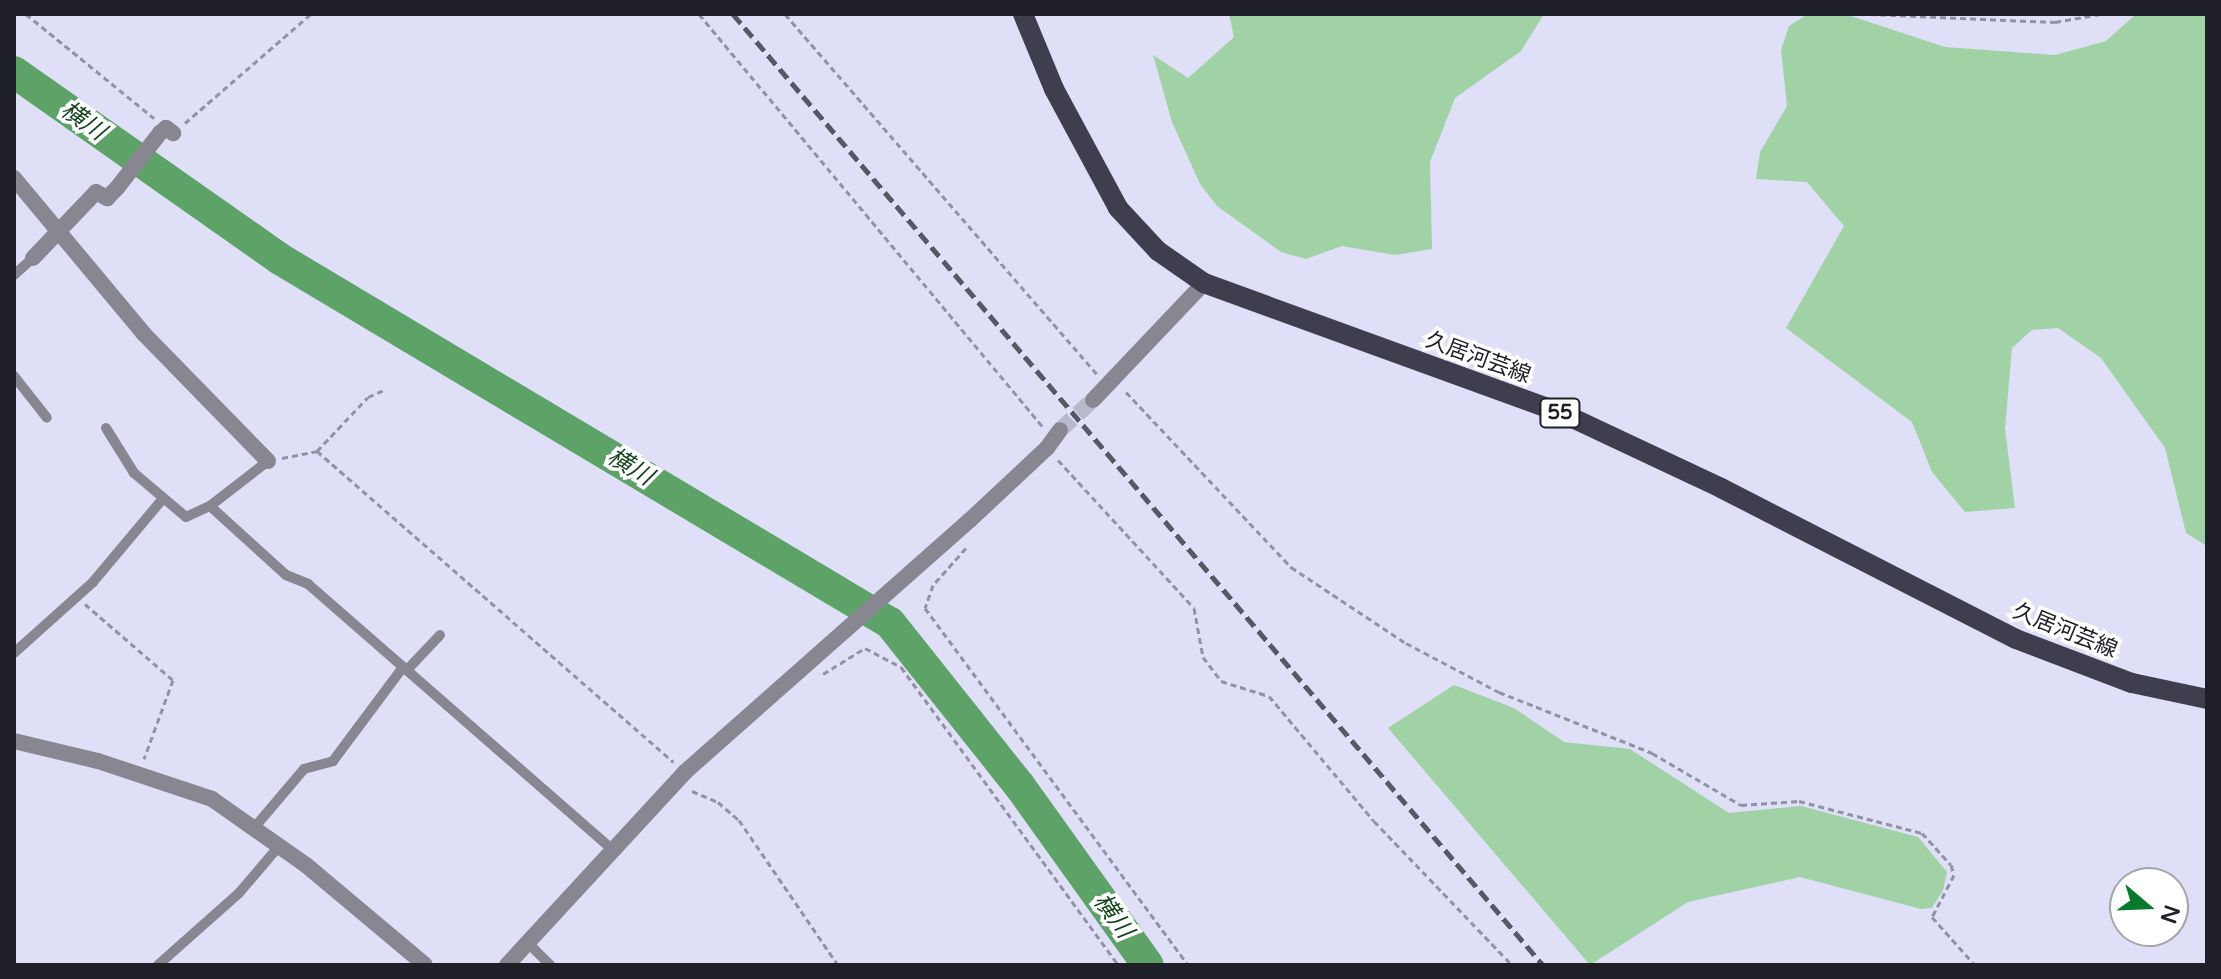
<!DOCTYPE html>
<meta charset="utf-8">
<style>
body{margin:0}
#map{position:relative;width:2221px;height:979px;overflow:hidden;background:#dfdff8;font-family:"Varela Round","Noto Sans JP",sans-serif}
div>[style]{position:absolute}
[style*='--x']{left:calc(var(--x)*1px);top:calc(var(--y)*1px);width:calc(var(--w)*1px);rotate:calc(var(--a)*1deg)}
.green>*{inset:0;background:#a0d2a5}
.river>*{height:32px;margin:-16px;padding:0 16px;transform-origin:16px;border-radius:16px;background:#5da267}
.street-tunnel>*{height:16px;margin-top:-8px;transform-origin:0;background:repeating-linear-gradient(90deg,#b9b9ce 0 16px,transparent 0 24px)}
.path>*{height:3px;margin-top:-1.5px;transform-origin:0;background:repeating-linear-gradient(90deg,#9292a5 0 6px,transparent 0 10px)}
.lane>*{height:10px;margin:-5px;padding:0 5px;transform-origin:5px;border-radius:5px;background:#878691}
.street>*{height:16px;margin:-8px;padding:0 8px;transform-origin:8px;border-radius:8px;background:#878691}
.primary>*{height:20px;margin:-10px;padding:0 10px;transform-origin:10px;border-radius:10px;background:#3f3e4f}
.rail>*{height:5px;margin-top:-2.5px;transform-origin:0;background:repeating-linear-gradient(90deg,#575765 0 12px,transparent 0 18px)}
span{translate:-50% -50%;white-space:nowrap;text-align:center;line-height:1.15;-webkit-text-stroke:7px #fff;paint-order:stroke}
.shield-label span{padding:2px 6px;background:#fff;border:2px solid;border-radius:6px;-webkit-text-stroke-width:0}
.shield-label{font-size:20px;color:#1f1f28;font-weight:700}
.street-label{font-size:22px;color:#1f1f28}
.water-label{font-size:24px;color:#14451e;font-style:italic}
.frame{position:absolute;inset:0;border:16px solid #1f1f28;pointer-events:none}
.north{position:absolute;left:2109px;top:867px;width:80px;height:80px;box-sizing:border-box;background:#fff;border:2px solid #a5a5a9;border-radius:50%;rotate:109deg;font-size:22px;font-weight:700;line-height:32px;text-align:center;color:#1f1f28}
.north::after{content:'';display:block;margin:auto;width:28px;height:36px;background:#09792e;clip-path:polygon(50% 0,100% 100%,50% 72%,0 100%)}
</style>
<div id="map">
<div class="green">
<div style="clip-path:polygon(1229px 14px,1544px 14px,1521px 51px,1455px 98px,1430px 162px,1432px 249px,1395px 255px,1342px 246px,1306px 259px,1281px 252px,1217px 206px,1200px 184px,1172px 122px,1153px 55px,1188px 78px,1234px 37px)"></div>
<div style="clip-path:polygon(1808px 14px,1845px 14px,1945px 47px,2055px 55px,2106px 41px,2136px 14px,2207px 14px,2207px 546px,2186px 533px,2165px 448px,2101px 358px,2058px 328px,2032px 330px,2012px 348px,2005px 429px,2015px 508px,1965px 512px,1932px 472px,1912px 422px,1786px 328px,1844px 226px,1807px 182px,1756px 179px,1760px 152px,1787px 106px,1781px 50px,1789px 26px)"></div>
<div style="clip-path:polygon(1454px 685px,1514px 708px,1564px 742px,1630px 749px,1729px 813px,1801px 806px,1918px 837px,1947px 872px,1943px 890px,1932px 908px,1921px 909px,1800px 877px,1688px 902px,1590px 965px,1388px 728px)"></div>
</div>
<div class="river">
<div style="--x:14;--y:72;--w:325;--a:35.1"></div>
<div style="--x:280;--y:259;--w:710;--a:30.83"></div>
<div style="--x:890;--y:623;--w:207;--a:51.5"></div>
<div style="--x:1019;--y:785;--w:221;--a:54.4"></div>
</div>
<div class="street-tunnel">
<div style="--x:1060;--y:430;--w:45;--a:-42.3"></div>
</div>
<div class="path">
<div style="--x:26;--y:14;--w:165;--a:39.1"></div>
<div style="--x:699;--y:14;--w:537;--a:50.21"></div>
<div style="--x:785;--y:14;--w:476;--a:49.1"></div>
<div style="--x:1870;--y:14;--w:185;--a:2.5"></div>
<div style="--x:2055;--y:22;--w:46;--a:-10.1"></div>
<div style="--x:185;--y:123;--w:167;--a:-40.9"></div>
<div style="--x:1126;--y:392;--w:241;--a:46.7"></div>
<div style="--x:1291;--y:567;--w:138;--a:33.5"></div>
<div style="--x:1406;--y:643;--w:105;--a:27.8"></div>
<div style="--x:1499;--y:692;--w:165;--a:21.7"></div>
<div style="--x:1652;--y:753;--w:103;--a:30.3"></div>
<div style="--x:1741;--y:805;--w:58;--a:-3.9"></div>
<div style="--x:1799;--y:801;--w:127;--a:14.6"></div>
<div style="--x:1922;--y:833;--w:43;--a:47.8"></div>
<div style="--x:1951;--y:865;--w:10;--a:73"></div>
<div style="--x:1954;--y:875;--w:47;--a:117.6"></div>
<div style="--x:1932;--y:917;--w:64;--a:48.1"></div>
<div style="--x:317;--y:451;--w:74;--a:-46.6"></div>
<div style="--x:368;--y:397;--w:17;--a:-24"></div>
<div style="--x:282;--y:458;--w:36;--a:-11"></div>
<div style="--x:317;--y:451;--w:473;--a:41.1"></div>
<div style="--x:1058;--y:460;--w:201;--a:47.4"></div>
<div style="--x:1194;--y:608;--w:50;--a:79.6"></div>
<div style="--x:1203;--y:657;--w:30;--a:53"></div>
<div style="--x:1221;--y:681;--w:50;--a:17.4"></div>
<div style="--x:1269;--y:696;--w:163;--a:50"></div>
<div style="--x:1374;--y:821;--w:199;--a:46.2"></div>
<div style="--x:966;--y:548;--w:50;--a:131.7"></div>
<div style="--x:933;--y:585;--w:24;--a:109"></div>
<div style="--x:925;--y:608;--w:443;--a:53.6"></div>
<div style="--x:85;--y:604;--w:116;--a:40.8"></div>
<div style="--x:173;--y:680;--w:84;--a:110.2"></div>
<div style="--x:823;--y:674;--w:49;--a:-31.8"></div>
<div style="--x:865;--y:648;--w:41;--a:27.8"></div>
<div style="--x:901;--y:667;--w:369;--a:53.9"></div>
<div style="--x:692;--y:791;--w:28;--a:23"></div>
<div style="--x:718;--y:802;--w:28;--a:41"></div>
<div style="--x:739;--y:820;--w:176;--a:55.7"></div>
</div>
<div class="lane">
<div style="--x:14;--y:275;--w:25;--a:-42"></div>
<div style="--x:14;--y:376;--w:53;--a:51.8"></div>
<div style="--x:106;--y:428;--w:53;--a:58.1"></div>
<div style="--x:134;--y:473;--w:68;--a:40.2"></div>
<div style="--x:186;--y:517;--w:26;--a:-25"></div>
<div style="--x:210;--y:506;--w:73;--a:-37.8"></div>
<div style="--x:210;--y:506;--w:103;--a:42.2"></div>
<div style="--x:286;--y:575;--w:24;--a:22"></div>
<div style="--x:308;--y:584;--w:405;--a:41.1"></div>
<div style="--x:14;--y:653;--w:106;--a:-41.9"></div>
<div style="--x:93;--y:582;--w:106;--a:-50"></div>
<div style="--x:407;--y:670;--w:48;--a:-46.7"></div>
<div style="--x:254;--y:828;--w:77;--a:-49.7"></div>
<div style="--x:304;--y:769;--w:30;--a:-15"></div>
<div style="--x:333;--y:761;--w:117;--a:-53.3"></div>
<div style="--x:527;--y:942;--w:33;--a:45"></div>
<div style="--x:158;--y:965;--w:108;--a:-41.6"></div>
<div style="--x:239;--y:893;--w:63;--a:-49.5"></div>
</div>
<div class="street">
<div style="--x:14;--y:178;--w:202;--a:50.2"></div>
<div style="--x:143;--y:333;--w:179;--a:45.7"></div>
<div style="--x:33;--y:258;--w:91;--a:-46.3"></div>
<div style="--x:96;--y:192;--w:13;--a:29"></div>
<div style="--x:107;--y:198;--w:14;--a:-45"></div>
<div style="--x:117;--y:188;--w:70;--a:-52"></div>
<div style="--x:160;--y:133;--w:8;--a:-40"></div>
<div style="--x:166;--y:128;--w:9;--a:36"></div>
<div style="--x:1093;--y:400;--w:161;--a:-46.5"></div>
<div style="--x:14;--y:741;--w:86;--a:13.4"></div>
<div style="--x:98;--y:761;--w:120;--a:18.4"></div>
<div style="--x:212;--y:799;--w:115;--a:35.1"></div>
<div style="--x:306;--y:865;--w:155;--a:40"></div>
<div style="--x:507;--y:965;--w:263;--a:-47.3"></div>
<div style="--x:685;--y:772;--w:380;--a:-41.5"></div>
<div style="--x:970;--y:520;--w:105;--a:-43.1"></div>
<div style="--x:1047;--y:448;--w:22;--a:-54"></div>
</div>
<div class="primary">
<div style="--x:1023;--y:14;--w:81;--a:67.5"></div>
<div style="--x:1054;--y:89;--w:135;--a:61.7"></div>
<div style="--x:1118;--y:208;--w:59;--a:47.1"></div>
<div style="--x:1158;--y:251;--w:56;--a:34.8"></div>
<div style="--x:1204;--y:283;--w:385;--a:20"></div>
<div style="--x:1566;--y:415;--w:171;--a:25.2"></div>
<div style="--x:1721;--y:488;--w:331;--a:27.1"></div>
<div style="--x:2016;--y:639;--w:124;--a:20.8"></div>
<div style="--x:2132;--y:683;--w:77;--a:12"></div>
</div>
<div class="rail">
<div style="--x:733;--y:14;--w:1249;--a:49.58"></div>
</div>
<div class="shield-label">
<span style="left:1560px;top:413px">55</span>
</div>
<div class="street-label">
<span style="left:1478px;top:358px;rotate:20deg">久居河芸線</span>
<span style="left:2065px;top:631px;rotate:22deg">久居河芸線</span>
</div>
<div class="water-label">
<span style="left:83px;top:121px;rotate:35deg">横川</span>
<span style="left:630px;top:467px;rotate:31deg">横川</span>
<span style="left:1113px;top:916px;rotate:54deg">横川</span>
</div>
<div class="frame"></div>
<div class="north">N</div>
</div>
